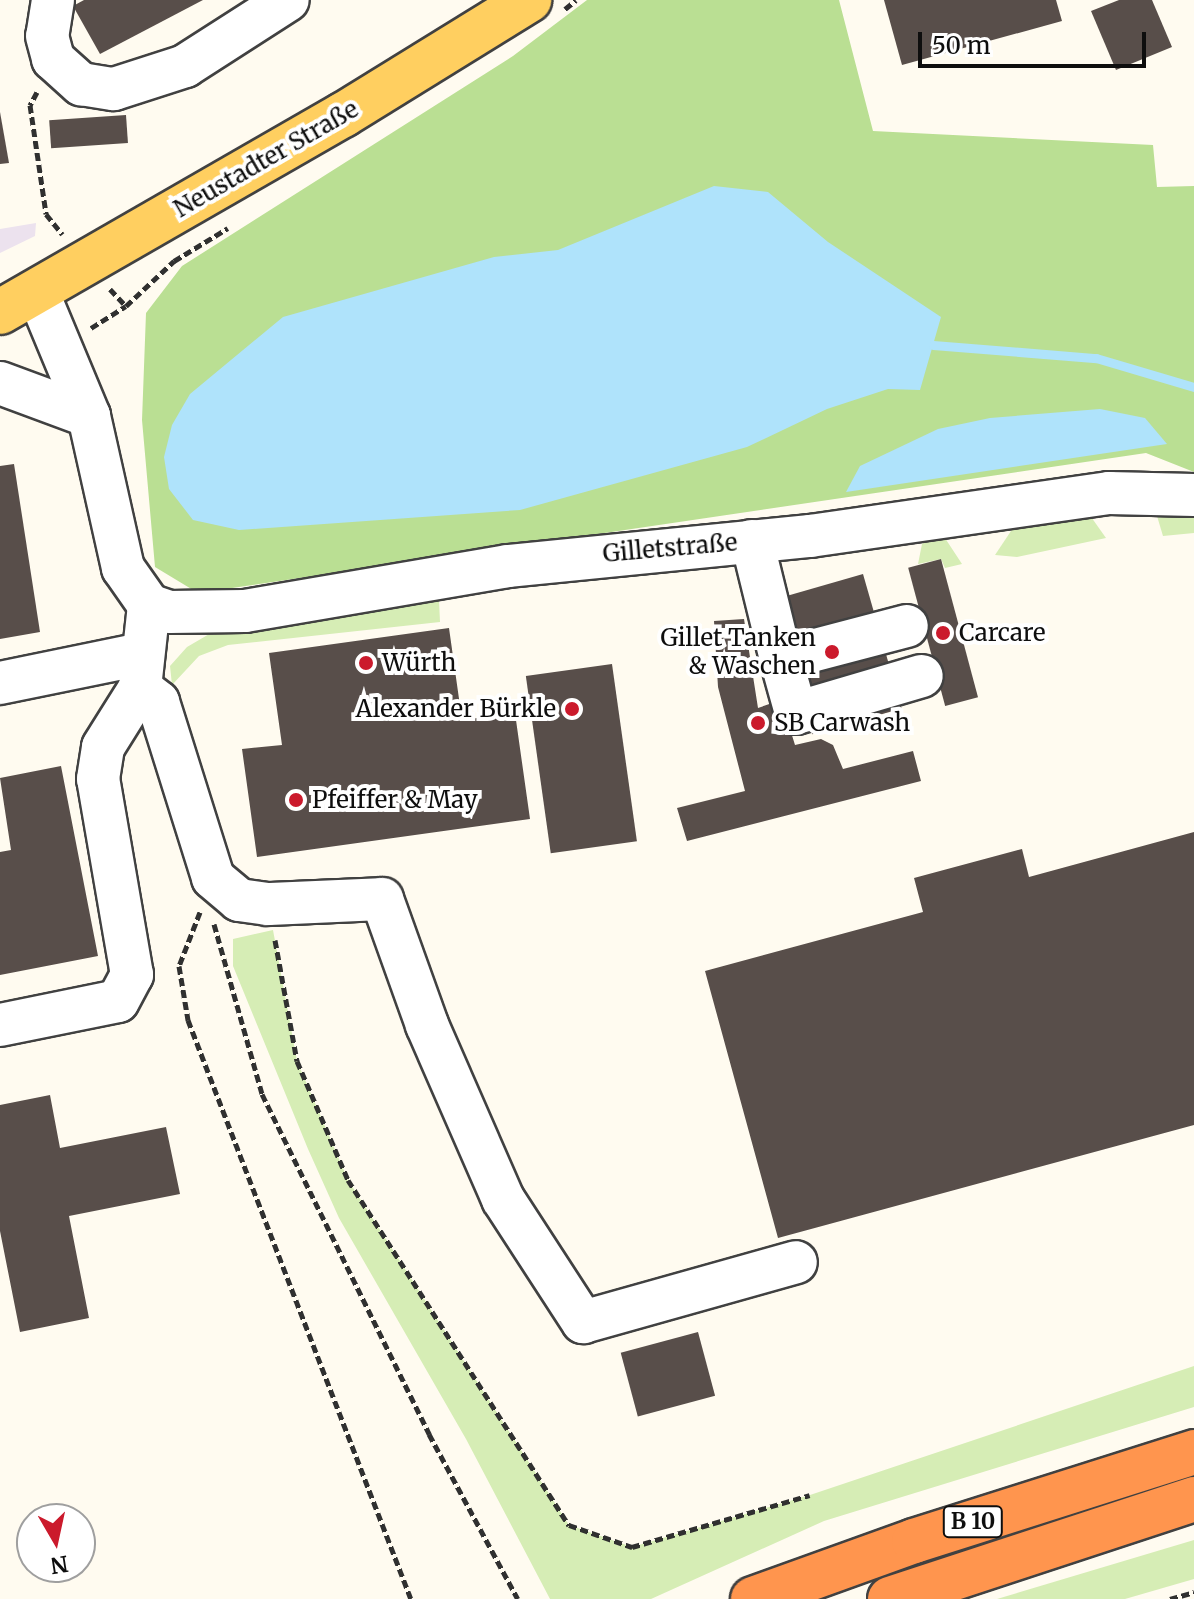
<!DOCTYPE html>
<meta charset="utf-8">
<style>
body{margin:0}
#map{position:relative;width:1194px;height:1599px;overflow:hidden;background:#fffbf0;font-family:Merriweather,serif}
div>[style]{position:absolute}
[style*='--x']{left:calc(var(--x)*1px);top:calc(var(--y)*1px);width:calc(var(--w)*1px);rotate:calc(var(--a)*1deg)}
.industrial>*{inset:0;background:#ece2ee}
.green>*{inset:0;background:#d6edb5}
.forest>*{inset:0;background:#badf93}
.water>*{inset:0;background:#afe3fb}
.stream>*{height:9px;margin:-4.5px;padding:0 4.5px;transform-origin:4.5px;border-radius:4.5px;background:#afe3fb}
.building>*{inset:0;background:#584e4a;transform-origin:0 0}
.path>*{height:5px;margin-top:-2.5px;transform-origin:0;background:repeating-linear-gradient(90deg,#303030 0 8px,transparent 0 12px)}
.roads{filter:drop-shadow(2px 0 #414141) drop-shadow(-2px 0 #414141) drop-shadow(0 2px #414141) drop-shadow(0 -2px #414141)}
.minor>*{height:42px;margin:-21px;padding:0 21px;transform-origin:21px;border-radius:21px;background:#fff}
.major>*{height:44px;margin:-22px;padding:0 22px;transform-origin:22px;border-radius:22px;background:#ffcf60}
.highway>*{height:44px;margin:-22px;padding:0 22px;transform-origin:22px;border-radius:22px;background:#ff954e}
.dots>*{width:22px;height:22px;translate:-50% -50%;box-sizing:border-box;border:4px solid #fff;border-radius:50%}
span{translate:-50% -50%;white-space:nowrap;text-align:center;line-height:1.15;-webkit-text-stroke:8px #fff;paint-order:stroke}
.shield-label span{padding:2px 6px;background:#fff;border:2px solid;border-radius:6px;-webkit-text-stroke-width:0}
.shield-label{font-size:22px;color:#0e0e0e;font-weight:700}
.street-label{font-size:24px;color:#0e0e0e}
.poi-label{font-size:24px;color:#0e0e0e}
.left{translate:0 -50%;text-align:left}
.right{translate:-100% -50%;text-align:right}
.north{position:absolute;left:16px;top:1503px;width:80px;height:80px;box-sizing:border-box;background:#fff;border:2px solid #9f9f9f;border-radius:50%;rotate:171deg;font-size:22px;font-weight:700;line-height:32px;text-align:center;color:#0e0e0e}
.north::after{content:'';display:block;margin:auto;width:28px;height:36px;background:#cb1a2c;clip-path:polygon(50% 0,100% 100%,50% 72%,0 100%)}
.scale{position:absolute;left:918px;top:32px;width:228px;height:36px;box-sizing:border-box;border:4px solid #0e0e0e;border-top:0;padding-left:10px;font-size:24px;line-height:28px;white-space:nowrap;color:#0e0e0e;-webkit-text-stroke:6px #fff;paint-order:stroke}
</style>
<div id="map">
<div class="industrial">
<div style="clip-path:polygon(36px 223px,35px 236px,0 253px,0 229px)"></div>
</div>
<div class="green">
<div style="clip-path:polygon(1154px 506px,1194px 509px,1194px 533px,1163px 536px)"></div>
<div style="clip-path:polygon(1089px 514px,1106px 538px,1017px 557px,995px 555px,1015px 525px)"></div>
<div style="clip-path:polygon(936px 535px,943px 535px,962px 564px,945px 568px,941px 559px,918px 564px,922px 544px)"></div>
<div style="clip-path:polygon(439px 600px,440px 622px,228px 645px,199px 656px,172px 685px,170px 666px,187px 647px,211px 633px)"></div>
<div style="clip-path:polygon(273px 930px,297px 1061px,348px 1180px,569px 1525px,632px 1547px,810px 1495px,1194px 1366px,1194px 1407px,824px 1521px,651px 1599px,550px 1599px,466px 1439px,339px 1218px,308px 1149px,233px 966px,233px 939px)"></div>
<div style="clip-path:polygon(1194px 1540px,1194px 1579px,1125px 1599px,997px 1599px)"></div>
</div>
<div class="forest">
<div style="clip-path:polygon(587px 0,839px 0,873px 131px,1153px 145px,1157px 187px,1194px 186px,1194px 472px,1146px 453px,198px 593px,155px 567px,142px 420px,146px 313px,182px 266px,513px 56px)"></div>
</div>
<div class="water">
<div style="clip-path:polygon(714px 186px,768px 192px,828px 242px,941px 317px,920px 390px,888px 389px,827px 409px,747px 447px,520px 510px,239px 530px,193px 520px,169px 489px,164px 457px,172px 425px,190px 394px,283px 317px,494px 257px,558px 250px)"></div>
<div style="clip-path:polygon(1100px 409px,1145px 418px,1167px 444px,846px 492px,860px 466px,938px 429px,990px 418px)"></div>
</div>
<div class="stream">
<div style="--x:933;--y:345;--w:164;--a:4.6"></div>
<div style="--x:1096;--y:358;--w:102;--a:16.5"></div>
</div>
<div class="building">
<div style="clip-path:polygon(84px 0,203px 0,100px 54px,73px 6px)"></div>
<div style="clip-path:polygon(884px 0,1056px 0,1062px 21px,902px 65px)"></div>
<div style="clip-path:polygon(1119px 0,1152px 0,1172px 47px,1116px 70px,1091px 11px)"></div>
<div style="clip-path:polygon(0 112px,9px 163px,0 164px)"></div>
<div style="left:126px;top:115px;width:28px;height:77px;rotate:86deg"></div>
<div style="clip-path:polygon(14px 464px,40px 632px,0 639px,0 466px)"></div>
<div style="left:941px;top:559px;width:143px;height:34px;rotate:75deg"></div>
<div style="left:863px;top:574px;width:140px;height:93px;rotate:74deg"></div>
<div style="clip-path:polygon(744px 619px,758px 708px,781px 700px,795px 745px,821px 739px,833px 745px,843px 769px,913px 751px,921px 781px,687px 841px,677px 808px,745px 791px,718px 687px,714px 621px)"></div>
<div style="clip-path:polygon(449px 628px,462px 720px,515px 713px,530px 819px,257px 857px,242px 749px,282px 745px,269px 653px)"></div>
<div style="left:612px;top:664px;width:179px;height:87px;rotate:82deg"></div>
<div style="clip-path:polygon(61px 766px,98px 956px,0 975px,0 852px,11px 850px,0 778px)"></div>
<div style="clip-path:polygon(1194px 832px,1194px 1125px,778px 1238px,705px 971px,923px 912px,914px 878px,1022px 849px,1029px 877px)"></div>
<div style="clip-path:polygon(50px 1095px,60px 1148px,166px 1127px,180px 1194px,69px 1216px,89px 1318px,20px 1332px,0 1231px,0 1105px)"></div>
<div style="left:698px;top:1332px;width:66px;height:80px;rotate:75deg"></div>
</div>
<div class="path">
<div style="--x:565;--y:9;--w:14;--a:-39"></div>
<div style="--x:37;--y:92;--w:15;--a:118"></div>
<div style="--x:30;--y:105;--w:110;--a:81.6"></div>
<div style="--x:46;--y:214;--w:26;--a:51"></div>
<div style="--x:110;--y:289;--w:23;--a:47"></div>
<div style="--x:91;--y:328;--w:41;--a:-32.2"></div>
<div style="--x:126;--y:306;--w:66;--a:-43.2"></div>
<div style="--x:174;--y:261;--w:63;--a:-31.4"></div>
<div style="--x:200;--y:912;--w:58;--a:111.3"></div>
<div style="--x:179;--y:966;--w:55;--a:80.5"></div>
<div style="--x:188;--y:1020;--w:620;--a:68.94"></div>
<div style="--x:214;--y:924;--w:177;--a:74.2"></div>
<div style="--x:262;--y:1094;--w:379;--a:63.8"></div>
<div style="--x:429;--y:1434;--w:187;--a:61.7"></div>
<div style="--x:275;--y:940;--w:123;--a:79.7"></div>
<div style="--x:297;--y:1061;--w:129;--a:66.8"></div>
<div style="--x:348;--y:1180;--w:410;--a:57.4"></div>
<div style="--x:569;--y:1525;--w:67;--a:19.2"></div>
<div style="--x:632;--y:1547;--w:185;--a:-16.3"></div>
<div style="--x:1170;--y:1599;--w:25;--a:-16"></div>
</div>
<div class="roads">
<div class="minor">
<div style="--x:53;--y:0;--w:36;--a:99"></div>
<div style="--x:47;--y:36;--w:24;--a:75"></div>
<div style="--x:53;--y:59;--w:38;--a:42"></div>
<div style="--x:81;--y:84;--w:33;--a:9"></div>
<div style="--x:114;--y:89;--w:75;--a:-17.9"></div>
<div style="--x:185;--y:66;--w:122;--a:-32.7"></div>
<div style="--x:37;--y:291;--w:135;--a:67.4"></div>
<div style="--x:89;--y:416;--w:156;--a:77.4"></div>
<div style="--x:123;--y:568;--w:45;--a:54.9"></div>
<div style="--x:149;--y:605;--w:21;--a:19"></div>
<div style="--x:169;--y:612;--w:76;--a:-0.8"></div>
<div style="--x:245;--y:611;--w:267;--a:-9.7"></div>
<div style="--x:508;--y:566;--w:303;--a:-5.7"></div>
<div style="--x:810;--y:536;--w:302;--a:-8.2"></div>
<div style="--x:1109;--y:493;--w:85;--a:1.3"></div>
<div style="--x:0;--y:383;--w:95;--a:20.3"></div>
<div style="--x:752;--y:541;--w:122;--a:76.2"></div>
<div style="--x:781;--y:659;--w:130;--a:-14.7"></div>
<div style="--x:149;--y:605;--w:83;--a:96.2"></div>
<div style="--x:140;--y:688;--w:23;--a:38"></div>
<div style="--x:158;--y:702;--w:184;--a:72.6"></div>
<div style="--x:213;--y:878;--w:34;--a:40"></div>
<div style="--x:239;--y:900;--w:29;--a:8"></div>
<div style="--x:268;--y:904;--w:114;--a:-2.5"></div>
<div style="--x:382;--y:899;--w:134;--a:70.3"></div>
<div style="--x:427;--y:1025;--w:190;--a:66.4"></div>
<div style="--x:503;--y:1199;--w:147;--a:57"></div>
<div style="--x:583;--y:1322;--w:221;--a:-15.7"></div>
<div style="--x:781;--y:659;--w:56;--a:74.5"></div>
<div style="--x:796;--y:713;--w:131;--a:-16.4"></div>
<div style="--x:0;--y:683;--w:144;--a:-11.6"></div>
<div style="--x:0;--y:1025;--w:120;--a:-11.5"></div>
<div style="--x:118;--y:1001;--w:30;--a:-62"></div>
<div style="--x:132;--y:975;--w:199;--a:-99.8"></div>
<div style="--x:98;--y:779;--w:32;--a:-81"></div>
<div style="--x:103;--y:747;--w:70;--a:-57.9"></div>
</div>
<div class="major">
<div style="--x:0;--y:312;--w:396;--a:-29.9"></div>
<div style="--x:343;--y:115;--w:219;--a:-31.7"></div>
</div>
<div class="highway">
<div style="--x:753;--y:1599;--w:171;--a:-19.8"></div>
<div style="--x:914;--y:1541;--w:294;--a:-17.6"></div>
<div style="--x:890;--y:1599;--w:320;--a:-18.2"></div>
</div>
</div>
<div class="dots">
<div style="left:943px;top:633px;background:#cb1a2c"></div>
<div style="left:832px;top:652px;background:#cb1a2c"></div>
<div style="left:366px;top:663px;background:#cb1a2c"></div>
<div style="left:572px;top:709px;background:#cb1a2c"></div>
<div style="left:758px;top:723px;background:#cb1a2c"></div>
<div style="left:296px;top:800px;background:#cb1a2c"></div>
</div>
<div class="shield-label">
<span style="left:973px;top:1522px">B 10</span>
</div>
<div class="street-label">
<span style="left:266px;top:159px;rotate:-30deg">Neustadter Straße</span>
<span style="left:670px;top:548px;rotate:-5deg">Gilletstraße</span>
</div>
<div class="poi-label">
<span class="left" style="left:959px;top:633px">Carcare</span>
<span class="right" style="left:816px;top:652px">Gillet Tanken<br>&amp; Waschen</span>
<span class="left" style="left:382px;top:663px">Würth</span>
<span class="right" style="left:556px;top:709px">Alexander Bürkle</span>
<span class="left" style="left:774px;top:723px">SB Carwash</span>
<span class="left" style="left:312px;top:800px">Pfeiffer &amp; May</span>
</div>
<div class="north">N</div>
<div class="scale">50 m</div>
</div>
